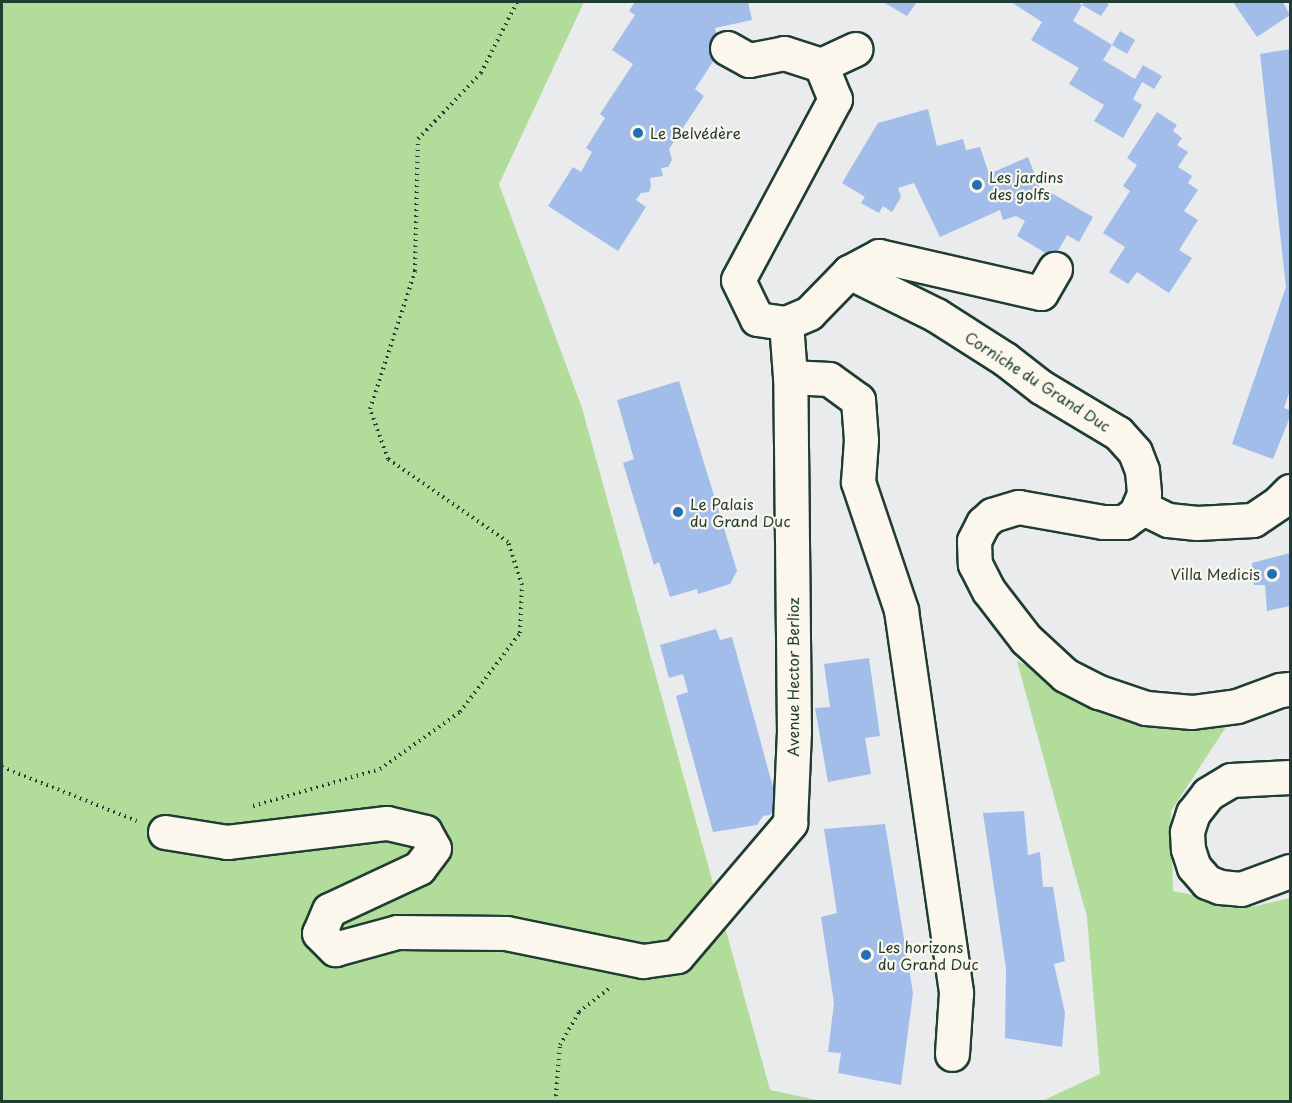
<!DOCTYPE html>
<meta charset="utf-8">
<style>
body{margin:0}
#map{position:relative;width:1292px;height:1103px;overflow:hidden;background:#e9ebec;font-family:"Playpen Sans",sans-serif}
div>[style]{position:absolute}
[style*='--x']{left:calc(var(--x)*1px);top:calc(var(--y)*1px);width:calc(var(--w)*1px);rotate:calc(var(--a)*1deg)}
.green>*{inset:0;background:#b2dc99}
.building>*{inset:0;background:#a2bdea}
.path>*{height:4px;margin-top:-2px;transform-origin:0;background:repeating-linear-gradient(90deg,#1f3d34 0 1.5px,transparent 0 6px)}
.roads{filter:drop-shadow(2px 0 #1f3d34) drop-shadow(-2px 0 #1f3d34) drop-shadow(0 2px #1f3d34) drop-shadow(0 -2px #1f3d34)}
.minor>*{height:33px;margin:-16.5px;padding:0 16.5px;transform-origin:16.5px;border-radius:16.5px;background:#fbf7ec}
.dots>*{width:16px;height:16px;translate:-50% -50%;box-sizing:border-box;border:3px solid #fbf7ec;border-radius:50%}
span{translate:-50% -50%;white-space:nowrap;text-align:center;line-height:1.15;-webkit-text-stroke:4.5px #fbf7ec;paint-order:stroke}
.poi-label{font-size:15px;color:#1f3d34}
.left{translate:0 -50%;text-align:left}
.right{translate:-100% -50%;text-align:right}
.street-label{font-size:15px;color:#1f3d34}
.frame{position:absolute;inset:0;border:3px solid #1f3d34;pointer-events:none}
</style>
<div id="map">
<div class="green">
<div style="clip-path:polygon(2px 2px,584px 2px,499px 184px,582px 408px,770px 1090px,821px 1101px,2px 1102px)"></div>
<div style="clip-path:polygon(1017px 661px,1116px 706px,1226px 727px,1171px 811px,1173px 891px,1252px 907px,1290px 898px,1290px 1101px,1042px 1101px,1100px 1074px,1087px 917px)"></div>
</div>
<div class="building">
<div style="clip-path:polygon(635px 2px,748px 2px,752px 20px,715px 28px,717px 36px,726px 42px,695px 89px,704px 96px,669px 149px,672px 160px,668px 167px,661px 168px,663px 176px,650px 178px,651px 186px,649px 192px,641px 193px,636px 200px,646px 207px,618px 251px,548px 206px,573px 167px,581px 172px,592px 152px,586px 148px,605px 118px,600px 114px,633px 64px,612px 50px,635px 15px,629px 11px)"></div>
<div style="clip-path:polygon(883px 2px,917px 2px,907px 16px)"></div>
<div style="clip-path:polygon(1011px 2px,1077px 2px,1082px 5px,1073px 21px,1112px 45px,1120px 31px,1135px 40px,1127px 54px,1112px 45px,1103px 60px,1135px 79px,1143px 65px,1162px 76px,1154px 89px,1142px 82px,1133px 99px,1142px 105px,1123px 138px,1094px 121px,1104px 105px,1069px 84px,1079px 68px,1031px 40px,1042px 22px)"></div>
<div style="clip-path:polygon(1084px 2px,1105px 2px,1109px 4px,1101px 16px,1082px 5px)"></div>
<div style="clip-path:polygon(1233px 2px,1283px 2px,1290px 15px,1257px 37px)"></div>
<div style="clip-path:polygon(1290px 49px,1290px 390px,1284px 408px,1290px 410px,1290px 417px,1273px 459px,1232px 444px,1286px 287px,1260px 54px)"></div>
<div style="clip-path:polygon(928px 109px,937px 146px,963px 139px,966px 150px,980px 147px,989px 174px,1028px 157px,1039px 186px,1093px 217px,1079px 242px,1067px 235px,1054px 258px,1017px 236px,1025px 221px,1016px 216px,1003px 220px,1000px 210px,940px 237px,914px 183px,898px 188px,901px 197px,892px 212px,883px 206px,879px 213px,861px 203px,865px 197px,842px 183px,878px 123px)"></div>
<div style="clip-path:polygon(1157px 112px,1177px 125px,1173px 131px,1182px 138px,1177px 145px,1188px 152px,1178px 167px,1192px 176px,1188px 183px,1198px 190px,1184px 211px,1198px 220px,1179px 250px,1192px 258px,1169px 293px,1137px 272px,1128px 284px,1109px 272px,1125px 247px,1103px 233px,1130px 191px,1123px 186px,1137px 165px,1127px 158px)"></div>
<div style="clip-path:polygon(679px 381px,737px 571px,730px 584px,698px 594px,697px 589px,670px 597px,659px 562px,654px 565px,623px 463px,634px 459px,617px 400px)"></div>
<div style="clip-path:polygon(1290px 553px,1290px 606px,1267px 611px,1265px 585px,1254px 585px,1252px 563px)"></div>
<div style="clip-path:polygon(716px 629px,720px 640px,732px 637px,777px 802px,770px 815px,763px 816px,757px 825px,713px 832px,676px 696px,688px 692px,683px 674px,669px 678px,660px 645px)"></div>
<div style="clip-path:polygon(869px 658px,880px 736px,865px 738px,871px 774px,828px 782px,815px 708px,830px 707px,824px 664px)"></div>
<div style="clip-path:polygon(1024px 811px,1028px 855px,1040px 852px,1043px 887px,1053px 887px,1065px 961px,1054px 964px,1065px 1013px,1062px 1047px,1005px 1038px,1006px 968px,983px 813px)"></div>
<div style="clip-path:polygon(885px 824px,913px 993px,901px 1085px,838px 1073px,841px 1053px,828px 1052px,834px 1003px,821px 917px,837px 913px,824px 829px)"></div>
</div>
<div class="path">
<div style="--x:2;--y:767;--w:145;--a:21.8"></div>
<div style="--x:253;--y:806;--w:132;--a:-16.2"></div>
<div style="--x:380;--y:769;--w:98;--a:-35.5"></div>
<div style="--x:460;--y:712;--w:99;--a:-52.8"></div>
<div style="--x:520;--y:633;--w:48;--a:-87.6"></div>
<div style="--x:522;--y:585;--w:45;--a:-108"></div>
<div style="--x:508;--y:542;--w:146;--a:-145.3"></div>
<div style="--x:388;--y:459;--w:53;--a:-109.8"></div>
<div style="--x:370;--y:409;--w:145;--a:-71.9"></div>
<div style="--x:415;--y:271;--w:132;--a:-88.7"></div>
<div style="--x:418;--y:139;--w:91;--a:-46.3"></div>
<div style="--x:481;--y:73;--w:80;--a:-63.1"></div>
<div style="--x:558;--y:1102;--w:6;--a:-108"></div>
<div style="--x:556;--y:1096;--w:51;--a:-85.5"></div>
<div style="--x:560;--y:1045;--w:38;--a:-60"></div>
<div style="--x:579;--y:1012;--w:42;--a:-38.2"></div>
</div>
<div class="roads">
<div class="minor">
<div style="--x:727;--y:48;--w:25;--a:29"></div>
<div style="--x:749;--y:60;--w:36;--a:-11"></div>
<div style="--x:784;--y:53;--w:39;--a:18"></div>
<div style="--x:821;--y:65;--w:37;--a:68"></div>
<div style="--x:835;--y:99;--w:205;--a:118.2"></div>
<div style="--x:738;--y:280;--w:43;--a:64"></div>
<div style="--x:757;--y:319;--w:29;--a:8"></div>
<div style="--x:821;--y:65;--w:38;--a:-25"></div>
<div style="--x:849;--y:272;--w:34;--a:-28"></div>
<div style="--x:879;--y:256;--w:166;--a:12.9"></div>
<div style="--x:1041;--y:293;--w:28;--a:-60"></div>
<div style="--x:786;--y:323;--w:25;--a:-23"></div>
<div style="--x:809;--y:313;--w:57;--a:-45.7"></div>
<div style="--x:849;--y:272;--w:97;--a:26.3"></div>
<div style="--x:936;--y:315;--w:82;--a:32.5"></div>
<div style="--x:1005;--y:359;--w:46;--a:37.9"></div>
<div style="--x:1041;--y:387;--w:90;--a:30.9"></div>
<div style="--x:1118;--y:433;--w:25;--a:48"></div>
<div style="--x:1135;--y:452;--w:19;--a:69"></div>
<div style="--x:1142;--y:470;--w:24;--a:85"></div>
<div style="--x:1144;--y:494;--w:21;--a:113"></div>
<div style="--x:1136;--y:513;--w:15;--a:143"></div>
<div style="--x:1124;--y:522;--w:21;--a:180"></div>
<div style="--x:1103;--y:522;--w:86;--a:-170"></div>
<div style="--x:1018;--y:507;--w:27;--a:163"></div>
<div style="--x:992;--y:515;--w:12;--a:138"></div>
<div style="--x:983;--y:523;--w:20;--a:117"></div>
<div style="--x:974;--y:541;--w:23;--a:88"></div>
<div style="--x:975;--y:564;--w:30;--a:63"></div>
<div style="--x:989;--y:591;--w:61;--a:52.4"></div>
<div style="--x:1026;--y:639;--w:53;--a:42.7"></div>
<div style="--x:1065;--y:675;--w:38;--a:27"></div>
<div style="--x:1099;--y:692;--w:50;--a:18.8"></div>
<div style="--x:1146;--y:708;--w:46;--a:5"></div>
<div style="--x:1192;--y:712;--w:45;--a:-7.6"></div>
<div style="--x:1237;--y:706;--w:46;--a:-20.4"></div>
<div style="--x:1280;--y:690;--w:10;--a:-6"></div>
<div style="--x:790;--y:377;--w:39;--a:3"></div>
<div style="--x:829;--y:379;--w:36;--a:36"></div>
<div style="--x:858;--y:400;--w:40;--a:85.7"></div>
<div style="--x:861;--y:440;--w:42;--a:94.1"></div>
<div style="--x:858;--y:482;--w:135;--a:71.4"></div>
<div style="--x:901;--y:610;--w:387;--a:81.8"></div>
<div style="--x:956;--y:993;--w:61;--a:93.8"></div>
<div style="--x:1139;--y:506;--w:32;--a:26"></div>
<div style="--x:1168;--y:520;--w:29;--a:6"></div>
<div style="--x:1197;--y:523;--w:56;--a:-3.1"></div>
<div style="--x:1253;--y:520;--w:30;--a:-34"></div>
<div style="--x:1278;--y:503;--w:17;--a:-45"></div>
<div style="--x:1290;--y:777;--w:59;--a:177.1"></div>
<div style="--x:1231;--y:780;--w:27;--a:149"></div>
<div style="--x:1208;--y:794;--w:24;--a:128"></div>
<div style="--x:1193;--y:813;--w:20;--a:108"></div>
<div style="--x:1187;--y:832;--w:17;--a:87"></div>
<div style="--x:1188;--y:849;--w:19;--a:72"></div>
<div style="--x:1194;--y:867;--w:20;--a:49"></div>
<div style="--x:1207;--y:882;--w:14;--a:21"></div>
<div style="--x:1220;--y:887;--w:21;--a:5"></div>
<div style="--x:1241;--y:889;--w:52;--a:-20.2"></div>
<div style="--x:165;--y:832;--w:63;--a:9.2"></div>
<div style="--x:227;--y:842;--w:161;--a:-6.8"></div>
<div style="--x:387;--y:823;--w:39;--a:13"></div>
<div style="--x:425;--y:832;--w:18;--a:61"></div>
<div style="--x:434;--y:848;--w:25;--a:127"></div>
<div style="--x:419;--y:868;--w:99;--a:155"></div>
<div style="--x:329;--y:910;--w:25;--a:113"></div>
<div style="--x:319;--y:933;--w:23;--a:45"></div>
<div style="--x:335;--y:949;--w:64;--a:-15.3"></div>
<div style="--x:397;--y:932;--w:109;--a:0.5"></div>
<div style="--x:506;--y:933;--w:140;--a:11.6"></div>
<div style="--x:643;--y:961;--w:34;--a:-8"></div>
<div style="--x:677;--y:956;--w:175;--a:-49.6"></div>
<div style="--x:790;--y:823;--w:91;--a:-87.5"></div>
<div style="--x:794;--y:732;--w:355;--a:-90.6"></div>
<div style="--x:790;--y:377;--w:54;--a:-94.2"></div>
</div>
</div>
<div class="dots">
<div style="left:638px;top:133px;background:#1f6fb2"></div>
<div style="left:977px;top:185px;background:#1f6fb2"></div>
<div style="left:678px;top:512px;background:#1f6fb2"></div>
<div style="left:1272px;top:574px;background:#1f6fb2"></div>
<div style="left:866px;top:955px;background:#1f6fb2"></div>
</div>
<div class="poi-label">
<span class="left" style="left:650px;top:133px">Le Belvédère</span>
<span class="left" style="left:989px;top:185px">Les jardins<br>des golfs</span>
<span class="left" style="left:690px;top:512px">Le Palais<br>du Grand Duc</span>
<span class="right" style="left:1260px;top:574px">Villa Medicis</span>
<span class="left" style="left:878px;top:955px">Les horizons<br>du Grand Duc</span>
</div>
<div class="street-label">
<span style="left:1038px;top:381px;rotate:33deg">Corniche du Grand Duc</span>
<span style="left:793px;top:677px;rotate:-90deg">Avenue Hector Berlioz</span>
</div>
<div class="frame"></div>
</div>
